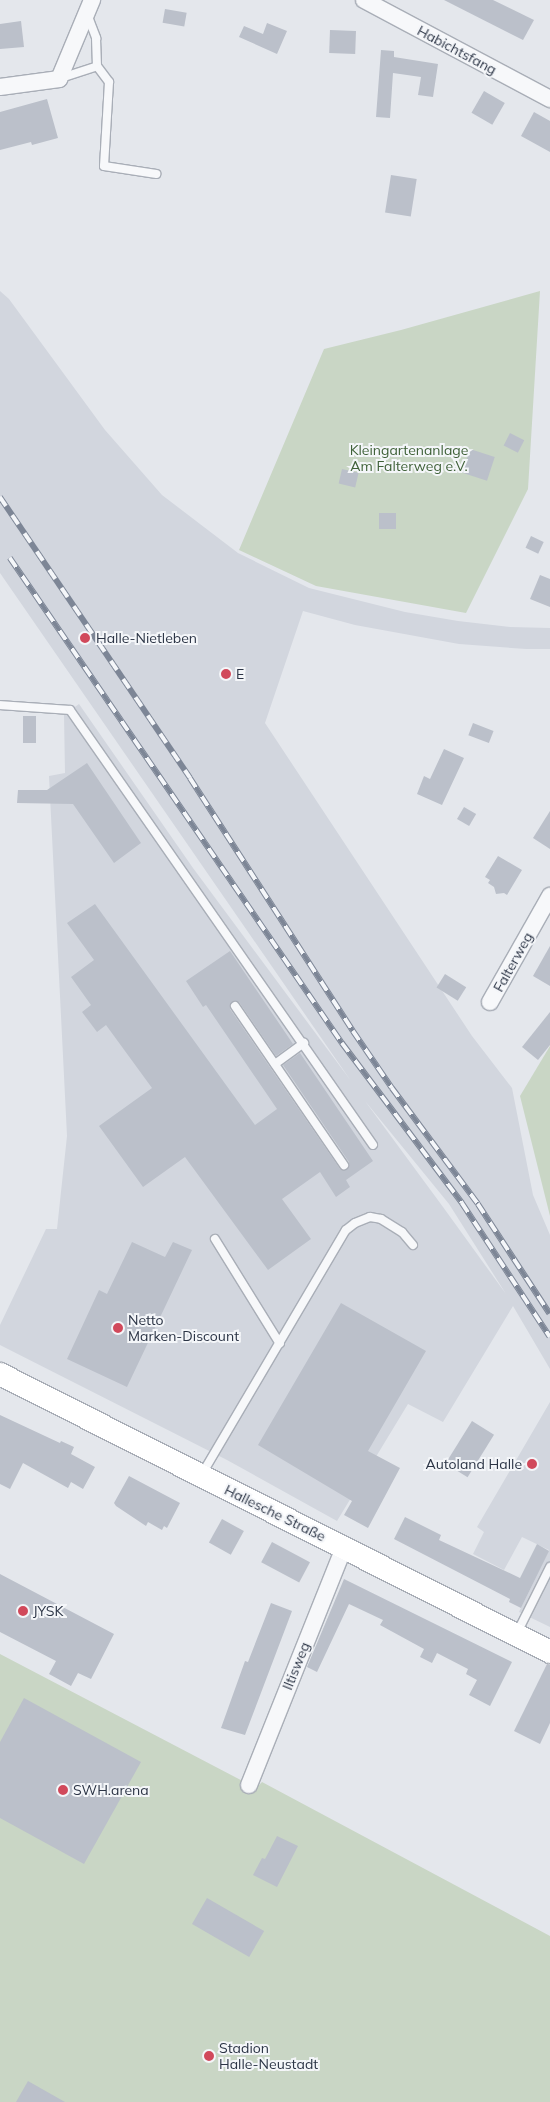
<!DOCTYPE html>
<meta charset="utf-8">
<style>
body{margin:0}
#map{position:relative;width:550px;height:2102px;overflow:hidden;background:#e4e7ec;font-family:Mulish,sans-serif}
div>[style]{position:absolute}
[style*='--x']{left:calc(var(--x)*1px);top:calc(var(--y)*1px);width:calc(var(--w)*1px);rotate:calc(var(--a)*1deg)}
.built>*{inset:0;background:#d2d6de}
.green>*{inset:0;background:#c9d6c5}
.building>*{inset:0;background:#bbc0ca;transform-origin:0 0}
.roads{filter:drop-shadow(1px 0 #a9aeb7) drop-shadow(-1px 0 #a9aeb7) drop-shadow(0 1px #a9aeb7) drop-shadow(0 -1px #a9aeb7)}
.lane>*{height:8px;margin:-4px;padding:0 4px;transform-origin:4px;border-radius:4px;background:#f7f8fa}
.street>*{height:16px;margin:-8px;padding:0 8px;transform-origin:8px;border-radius:8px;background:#f7f8fa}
.secondary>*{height:22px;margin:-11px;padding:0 11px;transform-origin:11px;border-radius:11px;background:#fff}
.rail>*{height:5.5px;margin-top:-2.75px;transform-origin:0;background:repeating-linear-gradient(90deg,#f4f6f9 0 11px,#7d8696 0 22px);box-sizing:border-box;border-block:1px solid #7d8696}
.dots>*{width:14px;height:14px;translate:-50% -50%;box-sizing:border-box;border:2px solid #f4f6f9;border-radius:50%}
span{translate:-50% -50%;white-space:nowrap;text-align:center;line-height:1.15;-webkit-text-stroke:4px #f4f6f9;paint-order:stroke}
.street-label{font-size:14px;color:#2b3445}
.park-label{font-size:14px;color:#3f6138}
.poi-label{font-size:14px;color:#2b3445}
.left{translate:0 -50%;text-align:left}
.right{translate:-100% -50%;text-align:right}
</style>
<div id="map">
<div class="built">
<div style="clip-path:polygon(evenodd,0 291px,9px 299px,105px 430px,162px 495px,238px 553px,309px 588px,405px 612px,458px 621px,510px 627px,550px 628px,550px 649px,526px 649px,459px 644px,355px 625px,303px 611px,265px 723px,472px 1036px,512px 1088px,533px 1195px,550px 1235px,550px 1369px,513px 1306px,443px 1422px,408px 1404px,337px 1521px,227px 1460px,0 1345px,0 1325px,46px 1229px,57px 1229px,67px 1136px,49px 776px,65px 773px,64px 715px,79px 704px,193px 868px,351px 1081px,0 573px,0 291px,365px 1101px,449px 1204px,506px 1294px,443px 1207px,365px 1101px)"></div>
<div style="clip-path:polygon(550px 1402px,550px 1627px,519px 1612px,549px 1550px,522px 1537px,504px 1570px,473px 1554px,484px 1532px,477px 1527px)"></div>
</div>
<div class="green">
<div style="clip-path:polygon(540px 291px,528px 489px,466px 613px,316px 586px,239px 550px,324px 349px,401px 330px)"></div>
<div style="clip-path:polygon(550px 1046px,550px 1216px,520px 1096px)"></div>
<div style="clip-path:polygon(0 1654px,256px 1788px,262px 1782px,550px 1936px,550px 2102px,0 2102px)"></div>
</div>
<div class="building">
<div style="clip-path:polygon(444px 0,493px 0,534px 20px,523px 40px)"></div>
<div style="left:165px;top:9px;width:22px;height:14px;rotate:10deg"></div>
<div style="clip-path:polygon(21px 21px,24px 47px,0 49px,0 24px)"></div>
<div style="clip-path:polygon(267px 23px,287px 31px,277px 54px,239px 37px,244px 26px,263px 34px)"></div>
<div style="left:330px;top:30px;width:26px;height:23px;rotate:2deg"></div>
<div style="clip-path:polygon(381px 50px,394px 51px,394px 57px,438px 64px,433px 97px,418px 95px,421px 77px,393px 73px,390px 118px,376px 117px)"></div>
<div style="left:484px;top:91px;width:24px;height:25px;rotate:30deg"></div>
<div style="clip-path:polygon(47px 99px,58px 138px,32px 145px,31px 142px,0 150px,0 112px)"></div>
<div style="clip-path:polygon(534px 112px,550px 121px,550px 152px,521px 136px)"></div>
<div style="left:391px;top:175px;width:26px;height:38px;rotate:9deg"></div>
<div style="left:510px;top:433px;width:16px;height:14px;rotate:27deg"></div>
<div style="left:470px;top:449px;width:26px;height:25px;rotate:18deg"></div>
<div style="left:342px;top:469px;width:17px;height:15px;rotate:13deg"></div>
<div style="left:379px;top:513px;width:17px;height:16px"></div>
<div style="left:531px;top:536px;width:14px;height:13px;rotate:25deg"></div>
<div style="clip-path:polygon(540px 575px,550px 579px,550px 607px,530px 599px)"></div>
<div style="left:23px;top:716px;width:13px;height:27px"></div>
<div style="left:473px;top:723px;width:22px;height:13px;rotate:21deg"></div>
<div style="clip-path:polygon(444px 749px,464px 758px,442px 805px,417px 794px,424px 776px,430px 779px)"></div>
<div style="clip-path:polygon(87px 763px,141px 843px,114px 863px,73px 804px,17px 803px,18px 790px,47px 790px)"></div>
<div style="left:464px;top:807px;width:14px;height:14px;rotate:30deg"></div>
<div style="clip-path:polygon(550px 811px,550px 849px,533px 838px)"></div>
<div style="clip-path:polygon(498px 856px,522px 870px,507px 895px,504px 893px,496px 894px,494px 887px,488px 883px,490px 880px,485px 877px)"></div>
<div style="clip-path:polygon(95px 904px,255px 1125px,277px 1109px,206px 1005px,203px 1007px,186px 981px,230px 951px,293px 1044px,276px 1056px,239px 1002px,231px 1002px,230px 1009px,340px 1169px,348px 1169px,349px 1162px,283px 1065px,300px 1053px,373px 1161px,346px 1180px,350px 1187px,336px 1197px,320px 1172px,282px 1199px,311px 1239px,268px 1270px,185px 1157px,143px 1187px,99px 1126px,152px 1088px,106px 1025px,97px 1032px,82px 1012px,91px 1005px,71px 977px,94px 960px,67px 923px)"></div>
<div style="clip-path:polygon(550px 946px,550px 986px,533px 976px)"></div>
<div style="left:445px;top:974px;width:25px;height:16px;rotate:32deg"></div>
<div style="clip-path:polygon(550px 1012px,550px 1045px,538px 1060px,522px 1047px)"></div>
<div style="clip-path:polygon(132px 1242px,165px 1257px,173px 1242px,192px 1250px,127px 1387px,67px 1359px,99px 1290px,107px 1294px)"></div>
<div style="clip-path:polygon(341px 1303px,426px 1351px,368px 1451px,400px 1468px,368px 1528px,344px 1515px,352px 1501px,258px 1445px)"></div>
<div style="clip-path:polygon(0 1415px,60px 1443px,61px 1441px,74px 1447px,71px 1454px,95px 1467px,83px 1489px,71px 1482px,68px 1488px,23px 1463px,10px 1489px,0 1484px)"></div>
<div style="left:472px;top:1421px;width:26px;height:50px;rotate:32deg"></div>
<div style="clip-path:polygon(129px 1476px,180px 1503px,167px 1528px,164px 1526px,162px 1530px,148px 1522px,146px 1526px,116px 1506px,114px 1503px)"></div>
<div style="clip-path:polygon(405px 1517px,441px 1535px,439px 1540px,520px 1578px,537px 1544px,549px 1551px,521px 1608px,509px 1602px,510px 1599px,394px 1539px)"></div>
<div style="left:222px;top:1519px;width:25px;height:27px;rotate:29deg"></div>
<div style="left:272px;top:1542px;width:43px;height:23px;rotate:28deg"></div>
<div style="clip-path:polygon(0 1574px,114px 1634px,91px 1679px,78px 1673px,71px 1686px,49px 1674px,56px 1661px,0 1632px)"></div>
<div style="clip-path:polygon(344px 1579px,512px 1662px,490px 1706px,469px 1695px,477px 1680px,466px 1674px,468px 1669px,437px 1653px,432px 1663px,420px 1657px,424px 1649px,380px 1625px,383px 1620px,349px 1604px,317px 1672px,307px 1667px)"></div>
<div style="clip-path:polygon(271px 1603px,292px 1611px,245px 1735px,221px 1728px,245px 1661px,248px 1662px)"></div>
<div style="clip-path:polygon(547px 1664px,550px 1665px,550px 1723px,540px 1744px,514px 1731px)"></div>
<div style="clip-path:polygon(24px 1698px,141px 1762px,84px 1864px,0 1818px,0 1742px)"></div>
<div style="clip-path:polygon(277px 1836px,298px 1846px,277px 1887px,253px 1875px,262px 1858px,265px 1859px)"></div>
<div style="left:207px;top:1898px;width:66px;height:30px;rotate:30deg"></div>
<div style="clip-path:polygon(28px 2081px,65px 2102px,16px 2102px)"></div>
</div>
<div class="roads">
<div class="lane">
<div style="--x:87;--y:14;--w:26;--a:69"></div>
<div style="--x:96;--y:38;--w:28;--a:88"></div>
<div style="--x:61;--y:78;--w:38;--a:-18"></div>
<div style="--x:97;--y:66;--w:20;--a:53"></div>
<div style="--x:109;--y:82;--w:84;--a:93.4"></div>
<div style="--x:104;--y:166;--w:53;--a:8.7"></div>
<div style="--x:0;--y:705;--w:70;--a:4.1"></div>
<div style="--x:70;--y:710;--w:530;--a:55.14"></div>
<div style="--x:235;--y:1006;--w:193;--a:55.6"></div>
<div style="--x:275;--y:1064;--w:36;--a:-36"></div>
<div style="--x:215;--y:1239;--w:123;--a:58.2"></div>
<div style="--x:202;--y:1474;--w:283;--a:-59.5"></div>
<div style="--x:346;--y:1230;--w:11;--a:-38"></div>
<div style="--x:355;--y:1223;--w:16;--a:-22"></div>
<div style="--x:370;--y:1217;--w:11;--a:10"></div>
<div style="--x:381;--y:1219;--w:25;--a:32"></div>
<div style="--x:402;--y:1232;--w:17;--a:50"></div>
<div style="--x:517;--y:1633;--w:74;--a:-63.4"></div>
</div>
<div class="street">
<div style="--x:364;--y:0;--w:211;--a:28"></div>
<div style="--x:0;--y:87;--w:60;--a:-7.7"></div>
<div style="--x:59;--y:79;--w:86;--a:-67.3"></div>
<div style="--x:490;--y:1002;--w:122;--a:-60.5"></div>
<div style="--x:249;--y:1785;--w:256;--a:-68.2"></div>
</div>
<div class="secondary">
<div style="--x:0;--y:1374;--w:616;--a:26.81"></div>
</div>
</div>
<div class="rail">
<div style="--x:0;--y:497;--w:339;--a:55.9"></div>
<div style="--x:190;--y:778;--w:301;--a:57.2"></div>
<div style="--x:353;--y:1031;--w:69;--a:55.6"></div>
<div style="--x:392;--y:1088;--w:144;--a:53.4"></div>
<div style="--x:478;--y:1204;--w:131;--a:56.8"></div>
<div style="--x:10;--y:558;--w:588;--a:55.61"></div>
<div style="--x:342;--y:1043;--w:200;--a:53.1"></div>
<div style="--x:462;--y:1203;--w:160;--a:56.7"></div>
</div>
<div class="dots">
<div style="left:85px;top:638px;background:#d1495b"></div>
<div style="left:226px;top:674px;background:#d1495b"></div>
<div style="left:118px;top:1328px;background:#d1495b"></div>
<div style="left:532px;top:1464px;background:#d1495b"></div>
<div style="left:23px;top:1611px;background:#d1495b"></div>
<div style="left:63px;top:1790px;background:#d1495b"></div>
<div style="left:209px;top:2056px;background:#d1495b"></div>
</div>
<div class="street-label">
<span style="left:457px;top:50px;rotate:28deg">Habichtsfang</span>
<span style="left:513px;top:962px;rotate:-61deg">Falterweg</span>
<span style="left:275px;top:1513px;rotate:26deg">Hallesche Straße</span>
<span style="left:296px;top:1666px;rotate:-68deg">Iltisweg</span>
</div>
<div class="park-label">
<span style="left:409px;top:458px">Kleingartenanlage<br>Am Falterweg e.V.</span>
</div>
<div class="poi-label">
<span class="left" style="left:96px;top:638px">Halle-Nietleben</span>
<span class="left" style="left:236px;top:674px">E</span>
<span class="left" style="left:128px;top:1328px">Netto<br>Marken-Discount</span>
<span class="right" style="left:522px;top:1464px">Autoland Halle</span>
<span class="left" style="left:33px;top:1611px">JYSK</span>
<span class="left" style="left:73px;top:1790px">SWH.arena</span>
<span class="left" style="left:219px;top:2056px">Stadion<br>Halle-Neustadt</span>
</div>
</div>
